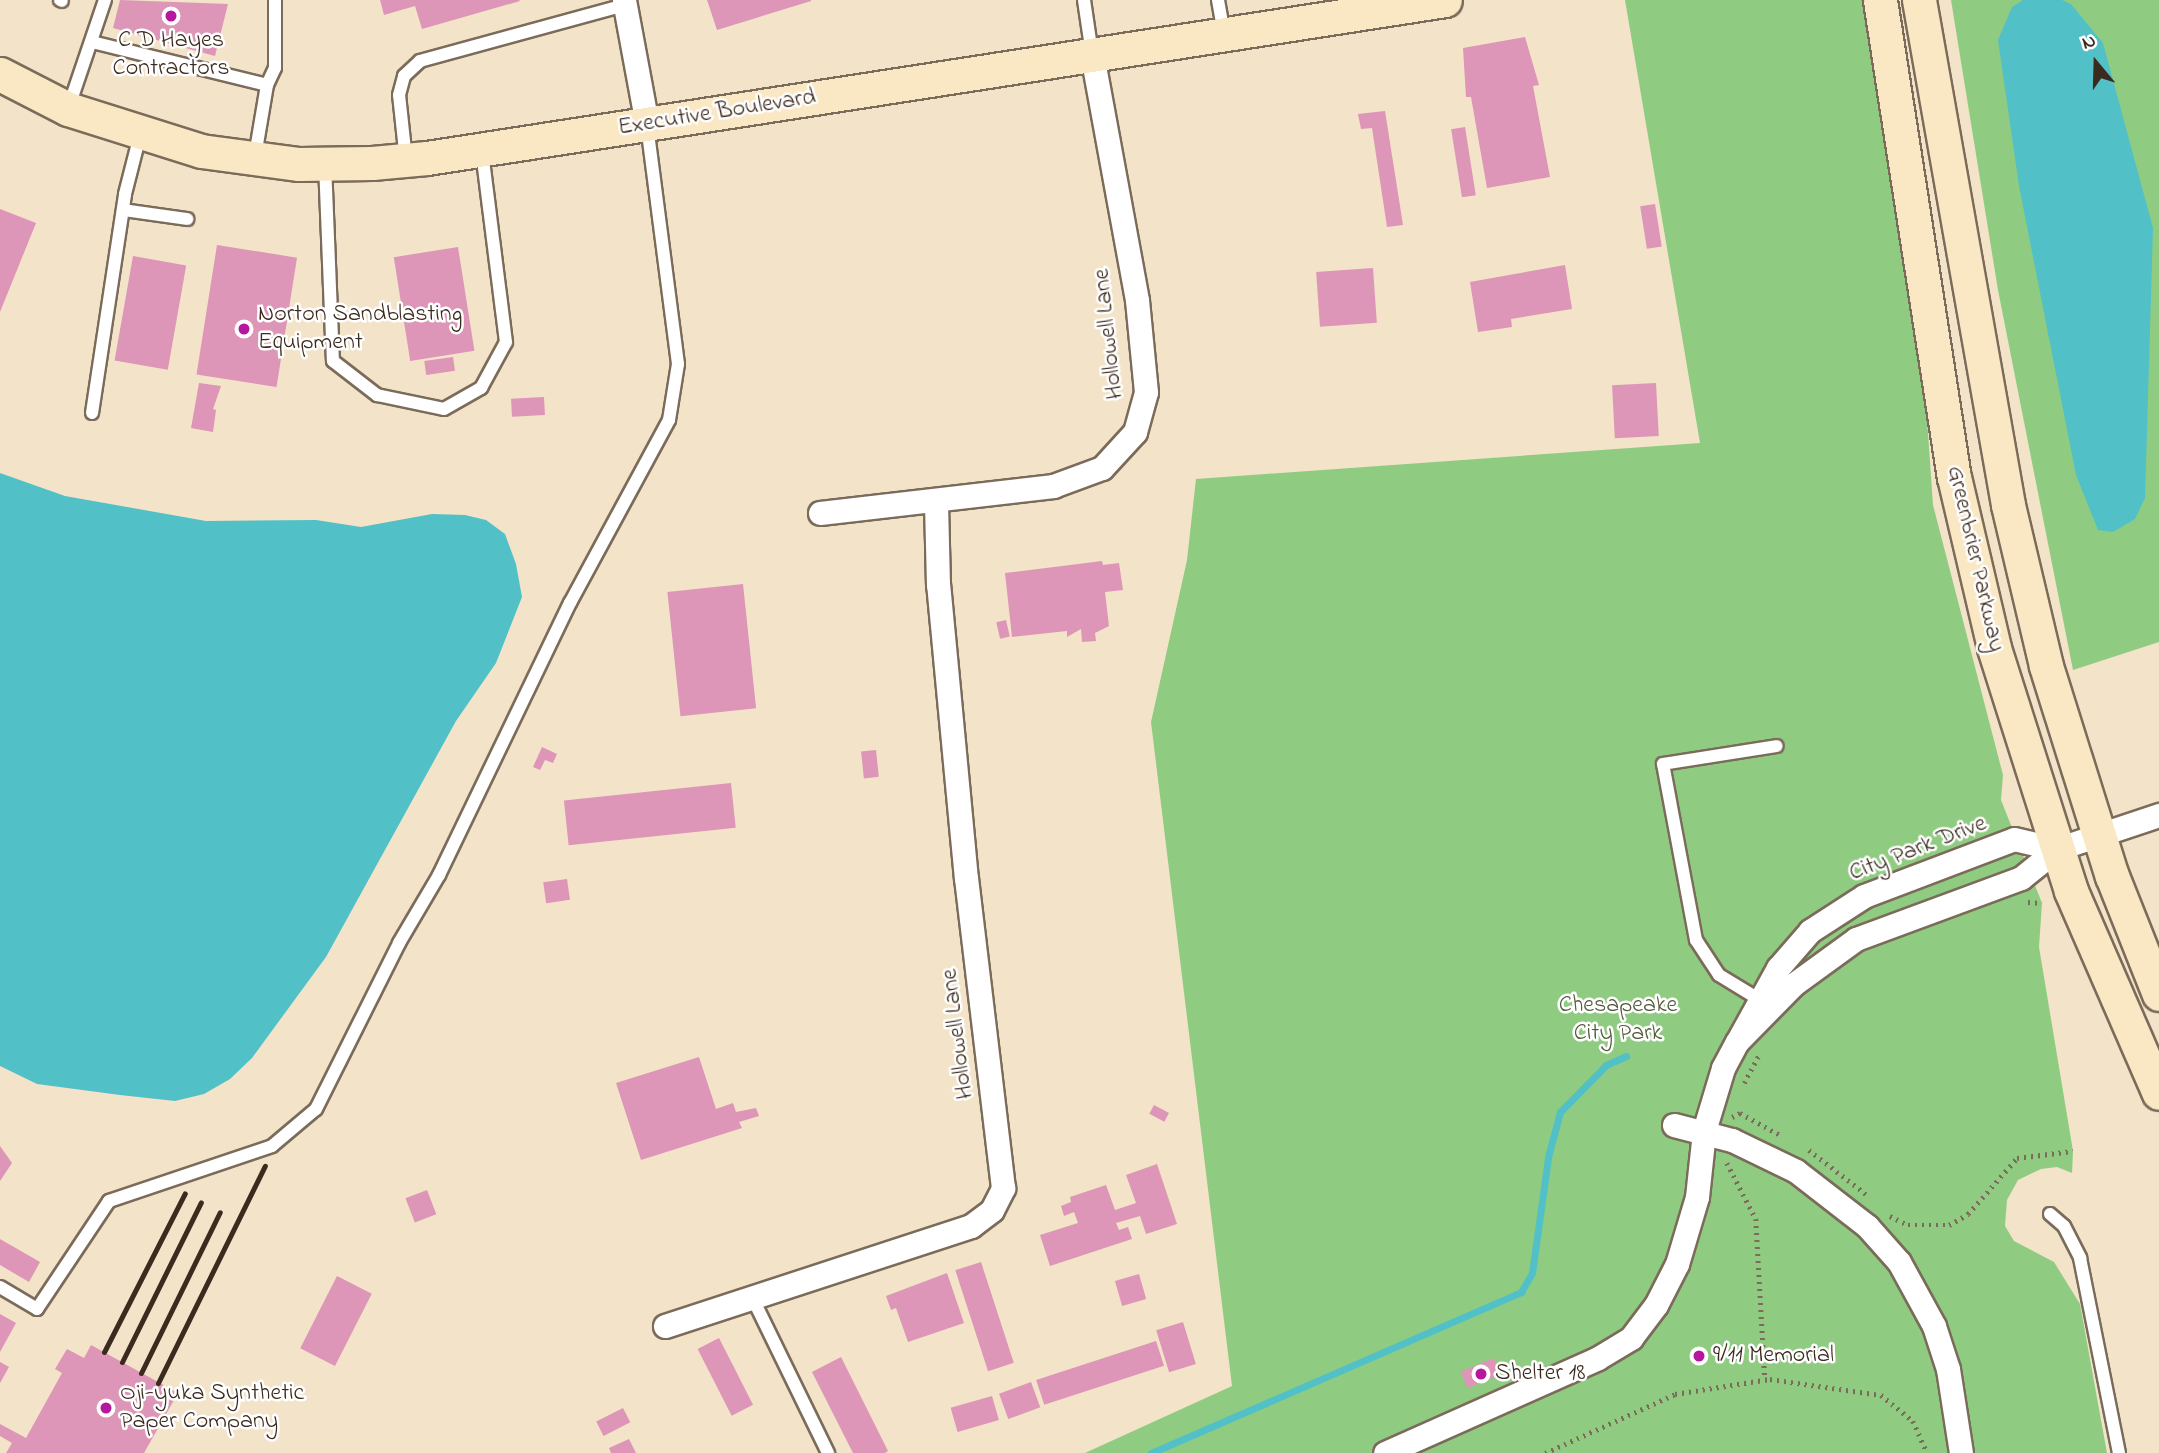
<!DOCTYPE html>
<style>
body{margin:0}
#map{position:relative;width:2159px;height:1453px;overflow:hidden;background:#f3e3c8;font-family:"Indie Flower",sans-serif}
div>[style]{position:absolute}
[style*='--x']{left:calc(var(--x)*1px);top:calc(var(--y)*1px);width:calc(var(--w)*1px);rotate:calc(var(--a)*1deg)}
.green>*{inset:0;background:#8fcc82}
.water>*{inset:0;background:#52c0c7}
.stream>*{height:7px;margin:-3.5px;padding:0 3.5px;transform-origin:3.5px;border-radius:3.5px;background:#52c0c7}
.building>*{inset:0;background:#dd95b8;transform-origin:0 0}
.path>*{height:4.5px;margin-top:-2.25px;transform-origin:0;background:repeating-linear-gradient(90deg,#7b6b5a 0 2px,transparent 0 7px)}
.roads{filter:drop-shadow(2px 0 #7b6b5a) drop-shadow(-2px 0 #7b6b5a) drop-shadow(0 2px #7b6b5a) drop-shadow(0 -2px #7b6b5a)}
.lane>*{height:12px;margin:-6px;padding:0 6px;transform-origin:6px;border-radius:6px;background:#fff}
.street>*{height:23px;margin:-11.5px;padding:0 11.5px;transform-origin:11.5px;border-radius:11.5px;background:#fff}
.secondary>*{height:33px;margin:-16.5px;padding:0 16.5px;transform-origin:16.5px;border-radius:16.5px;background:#fae7c3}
.rail>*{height:5px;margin:-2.5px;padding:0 2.5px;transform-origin:2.5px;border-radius:2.5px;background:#3b2a1e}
.dots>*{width:19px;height:19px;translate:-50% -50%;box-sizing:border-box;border:4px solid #fff;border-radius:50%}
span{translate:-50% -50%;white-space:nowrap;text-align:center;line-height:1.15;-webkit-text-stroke:5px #fff;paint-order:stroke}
.poi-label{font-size:24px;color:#3b2a1e}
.left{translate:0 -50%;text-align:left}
.street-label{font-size:24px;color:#3b2a1e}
.park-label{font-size:24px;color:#545b3c}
.north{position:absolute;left:2061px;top:28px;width:70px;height:70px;-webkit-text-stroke:5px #fff;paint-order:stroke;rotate:341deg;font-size:19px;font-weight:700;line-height:28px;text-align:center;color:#3b2a1e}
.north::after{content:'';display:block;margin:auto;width:24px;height:32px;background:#3b2a1e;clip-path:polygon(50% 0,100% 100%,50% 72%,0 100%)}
</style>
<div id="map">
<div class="green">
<div style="clip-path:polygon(1625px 0,1863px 0,1925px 390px,1933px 505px,2003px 775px,2001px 800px,2042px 903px,2039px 947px,2073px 1151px,2072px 1173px,2057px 1167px,2041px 1169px,2018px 1180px,2007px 1200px,2005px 1226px,2014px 1241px,2054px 1262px,2080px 1304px,2107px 1453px,1085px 1453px,1232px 1386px,1151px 722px,1187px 560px,1196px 479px,1700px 443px)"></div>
<div style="clip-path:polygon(1951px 0,2159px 0,2159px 642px,2073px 670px,1998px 290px)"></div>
</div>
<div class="water">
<div style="clip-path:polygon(2023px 0,2062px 0,2071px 4px,2103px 43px,2153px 228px,2145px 498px,2135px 519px,2113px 532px,2098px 530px,2076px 475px,2019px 186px,1998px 40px,2012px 7px)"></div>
<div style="clip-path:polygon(0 473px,65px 496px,206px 521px,316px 520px,361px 527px,432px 514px,465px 515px,486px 520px,505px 534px,516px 564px,522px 597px,496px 663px,456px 721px,326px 957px,252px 1058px,230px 1079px,204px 1094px,175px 1101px,120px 1095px,37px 1084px,0 1066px)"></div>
</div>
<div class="stream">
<div style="--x:1151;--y:1453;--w:404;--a:-23.5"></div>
<div style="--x:1521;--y:1292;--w:22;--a:-60"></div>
<div style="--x:1532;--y:1273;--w:117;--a:-82.1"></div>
<div style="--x:1548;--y:1157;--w:47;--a:-75.1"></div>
<div style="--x:1560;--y:1112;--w:66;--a:-45.6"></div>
<div style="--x:1606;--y:1065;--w:22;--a:-24"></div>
</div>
<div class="building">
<div style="clip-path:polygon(120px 0,228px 4px,215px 56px,113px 28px)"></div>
<div style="clip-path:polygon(380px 0,519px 0,520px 1px,422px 29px,415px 6px,384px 15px)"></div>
<div style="clip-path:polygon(707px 0,811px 0,811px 1px,717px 30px)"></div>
<div style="clip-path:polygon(1525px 37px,1539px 85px,1533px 86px,1550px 177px,1487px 188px,1471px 97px,1466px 97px,1463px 48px)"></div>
<div style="clip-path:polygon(1385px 111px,1403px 225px,1387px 227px,1372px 128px,1361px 129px,1358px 114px)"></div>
<div style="left:1465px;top:127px;width:69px;height:14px;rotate:81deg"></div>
<div style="left:1655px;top:204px;width:43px;height:15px;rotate:81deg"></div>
<div style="clip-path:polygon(0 209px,36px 223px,0 312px)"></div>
<div style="left:217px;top:245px;width:81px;height:131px;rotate:9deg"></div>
<div style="left:458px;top:247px;width:105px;height:65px;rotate:81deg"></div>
<div style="left:133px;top:256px;width:54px;height:106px;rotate:10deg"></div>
<div style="clip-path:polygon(1565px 265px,1572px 309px,1511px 319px,1512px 327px,1478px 332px,1470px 282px)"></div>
<div style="left:1373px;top:268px;width:55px;height:57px;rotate:86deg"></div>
<div style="left:453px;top:357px;width:14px;height:29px;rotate:82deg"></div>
<div style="clip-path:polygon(199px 383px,221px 386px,213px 409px,216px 410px,213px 432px,191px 428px)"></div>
<div style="left:1656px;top:383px;width:53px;height:44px;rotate:87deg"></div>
<div style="left:544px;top:397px;width:18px;height:33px;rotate:87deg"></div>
<div style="clip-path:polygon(1102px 561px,1103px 565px,1119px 563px,1123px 590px,1105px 592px,1109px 626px,1095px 633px,1096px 641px,1082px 642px,1081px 629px,1067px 637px,1067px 631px,1012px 637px,1005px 573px)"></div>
<div style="left:743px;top:584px;width:125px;height:76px;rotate:84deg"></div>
<div style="left:1006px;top:620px;width:17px;height:10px;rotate:77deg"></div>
<div style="clip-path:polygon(542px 747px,557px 754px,553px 763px,545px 760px,540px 770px,533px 767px)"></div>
<div style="left:876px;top:750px;width:27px;height:15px;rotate:84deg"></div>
<div style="left:731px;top:783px;width:45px;height:168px;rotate:84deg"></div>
<div style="left:567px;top:879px;width:21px;height:24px;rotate:82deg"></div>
<div style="clip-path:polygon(699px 1057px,716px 1109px,733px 1103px,736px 1112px,756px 1108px,759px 1116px,739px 1122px,742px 1128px,641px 1160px,616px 1083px)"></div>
<div style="left:1154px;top:1105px;width:17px;height:10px;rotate:28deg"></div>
<div style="clip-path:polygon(0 1146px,12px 1163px,0 1181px)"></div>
<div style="clip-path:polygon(1157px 1164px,1177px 1224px,1146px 1234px,1140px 1216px,1116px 1223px,1119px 1230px,1128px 1227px,1132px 1239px,1050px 1266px,1040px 1235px,1078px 1223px,1074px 1212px,1064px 1216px,1061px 1206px,1071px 1202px,1070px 1197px,1106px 1185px,1115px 1210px,1136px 1203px,1126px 1175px)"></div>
<div style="left:427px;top:1190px;width:26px;height:23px;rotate:69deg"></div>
<div style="clip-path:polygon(0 1239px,40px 1262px,29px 1282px,0 1265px)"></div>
<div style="left:981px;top:1262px;width:106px;height:27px;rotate:72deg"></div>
<div style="clip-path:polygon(947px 1273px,964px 1323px,908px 1342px,896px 1308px,891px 1310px,886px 1296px)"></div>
<div style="left:1139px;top:1274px;width:26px;height:25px;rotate:74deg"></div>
<div style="left:337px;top:1276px;width:39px;height:81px;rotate:27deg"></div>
<div style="clip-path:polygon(0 1314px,16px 1323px,0 1352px)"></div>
<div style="left:1183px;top:1322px;width:44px;height:28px;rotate:73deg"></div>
<div style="left:719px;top:1338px;width:75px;height:24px;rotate:63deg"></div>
<div style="left:1156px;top:1341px;width:26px;height:126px;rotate:72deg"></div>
<div style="clip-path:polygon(91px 1345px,178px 1393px,144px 1453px,6px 1453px,12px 1443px,0 1436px,0 1424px,26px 1438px,62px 1373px,55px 1369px,67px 1349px,84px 1358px)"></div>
<div style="clip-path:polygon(841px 1357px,888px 1451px,885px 1453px,853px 1453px,812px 1372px)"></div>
<div style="left:1494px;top:1358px;width:18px;height:36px;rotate:68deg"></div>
<div style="clip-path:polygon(0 1362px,9px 1367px,0 1383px)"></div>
<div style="left:1031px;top:1382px;width:27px;height:34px;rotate:70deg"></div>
<div style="left:992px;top:1396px;width:25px;height:43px;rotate:74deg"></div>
<div style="left:623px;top:1408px;width:16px;height:30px;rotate:63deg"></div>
<div style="clip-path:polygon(629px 1439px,636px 1453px,611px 1453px,609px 1448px)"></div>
</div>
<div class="path">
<div style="--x:2028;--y:902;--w:14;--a:4"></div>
<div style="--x:1744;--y:1083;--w:34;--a:-62"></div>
<div style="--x:1732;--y:1117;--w:9;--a:-27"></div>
<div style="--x:1740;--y:1113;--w:46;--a:28.8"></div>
<div style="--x:1809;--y:1150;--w:72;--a:37.7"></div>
<div style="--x:1727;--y:1163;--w:63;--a:62.6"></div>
<div style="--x:1756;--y:1219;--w:160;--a:86.8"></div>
<div style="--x:1890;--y:1216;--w:20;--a:27"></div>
<div style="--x:1908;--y:1225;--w:41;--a:0"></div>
<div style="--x:1949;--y:1225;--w:22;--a:-30"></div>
<div style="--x:1968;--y:1214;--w:74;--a:-48.8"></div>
<div style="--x:2017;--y:1158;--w:56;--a:-7.1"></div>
<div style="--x:1545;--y:1453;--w:143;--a:-24.4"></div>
<div style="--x:1675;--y:1394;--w:96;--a:-9"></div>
<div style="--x:1770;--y:1379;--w:112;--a:8.2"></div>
<div style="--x:1881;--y:1395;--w:41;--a:39.1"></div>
<div style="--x:1913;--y:1421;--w:35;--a:66"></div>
</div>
<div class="roads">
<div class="lane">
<div style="--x:60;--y:0;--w:2;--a:27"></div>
<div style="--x:1084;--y:0;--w:55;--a:81.6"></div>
<div style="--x:1218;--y:0;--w:35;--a:80"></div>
<div style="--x:92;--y:42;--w:180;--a:13.8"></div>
<div style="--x:267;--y:85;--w:72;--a:99.6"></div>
<div style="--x:267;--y:85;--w:19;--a:-65"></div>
<div style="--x:275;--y:68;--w:68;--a:-90"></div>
<div style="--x:68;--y:109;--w:115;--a:-71.3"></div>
<div style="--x:406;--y:160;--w:65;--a:-96.1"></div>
<div style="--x:399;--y:95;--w:20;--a:-75"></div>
<div style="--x:404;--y:76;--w:22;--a:-43"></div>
<div style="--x:420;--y:61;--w:213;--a:-15.3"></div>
<div style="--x:325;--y:164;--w:197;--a:87.7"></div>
<div style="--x:333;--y:361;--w:56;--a:37.7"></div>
<div style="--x:377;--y:395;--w:68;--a:11.8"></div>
<div style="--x:444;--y:409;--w:43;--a:-29.6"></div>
<div style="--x:481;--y:388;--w:52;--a:-61.5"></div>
<div style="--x:506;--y:342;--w:193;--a:-97.2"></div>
<div style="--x:123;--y:210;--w:65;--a:8"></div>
<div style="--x:92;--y:413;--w:221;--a:-81.4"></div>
<div style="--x:125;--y:194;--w:61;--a:-75.7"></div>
<div style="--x:1765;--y:1003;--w:54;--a:-148.7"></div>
<div style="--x:1719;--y:975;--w:42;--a:-123.3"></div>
<div style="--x:1696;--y:940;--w:179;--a:-100.6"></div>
<div style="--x:1663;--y:764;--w:115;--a:-9"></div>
<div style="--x:2050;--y:1214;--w:18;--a:41"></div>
<div style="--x:2064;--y:1226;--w:36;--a:63"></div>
<div style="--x:2080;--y:1258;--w:199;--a:78.7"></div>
<div style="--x:0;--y:1287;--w:43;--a:30.7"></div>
<div style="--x:37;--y:1309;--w:130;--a:-56.3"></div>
<div style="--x:109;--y:1201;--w:172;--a:-18.6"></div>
<div style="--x:272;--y:1146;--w:57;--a:-40.1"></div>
<div style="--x:316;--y:1109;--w:186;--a:-63.4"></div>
<div style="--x:399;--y:943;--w:79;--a:-59.5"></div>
<div style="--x:439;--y:875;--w:302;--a:-64.3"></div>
<div style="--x:570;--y:603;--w:208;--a:-61.6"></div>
<div style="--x:669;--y:420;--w:57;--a:-80.9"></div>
<div style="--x:678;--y:364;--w:242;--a:-97.4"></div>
<div style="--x:752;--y:1297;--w:174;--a:64"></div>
</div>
<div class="street">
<div style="--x:624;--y:0;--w:126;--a:79.5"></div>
<div style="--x:820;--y:513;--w:235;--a:-6.6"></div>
<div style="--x:1053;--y:486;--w:52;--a:-20.2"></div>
<div style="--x:1102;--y:468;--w:49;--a:-47.5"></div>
<div style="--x:1135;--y:432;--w:41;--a:-74.6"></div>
<div style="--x:1146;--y:392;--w:92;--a:-95.6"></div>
<div style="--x:1137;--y:300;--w:250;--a:-100.4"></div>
<div style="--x:2057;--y:849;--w:108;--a:-18.4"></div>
<div style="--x:1674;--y:1125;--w:60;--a:14.5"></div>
<div style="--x:1732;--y:1140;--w:71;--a:25.8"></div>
<div style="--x:1796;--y:1171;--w:90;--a:37.8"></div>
<div style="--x:1867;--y:1226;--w:48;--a:48.4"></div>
<div style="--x:1899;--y:1262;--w:73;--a:61.3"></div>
<div style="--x:1934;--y:1326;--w:45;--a:72"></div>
<div style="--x:1948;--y:1369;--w:85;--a:81.2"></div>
<div style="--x:665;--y:1326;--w:322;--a:-18.1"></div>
<div style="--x:971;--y:1226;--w:26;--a:-37"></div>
<div style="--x:992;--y:1210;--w:25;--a:-63"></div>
<div style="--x:1003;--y:1188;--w:311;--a:-96.8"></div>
<div style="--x:966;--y:879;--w:295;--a:-95.4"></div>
<div style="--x:938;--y:585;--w:83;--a:-91.4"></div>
<div style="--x:1385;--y:1453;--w:233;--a:-24"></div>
<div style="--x:1598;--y:1358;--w:39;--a:-31"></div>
<div style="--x:1631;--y:1338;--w:41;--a:-52.9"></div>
<div style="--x:1656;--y:1305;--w:46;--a:-62.9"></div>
<div style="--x:1677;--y:1264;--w:70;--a:-73.4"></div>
<div style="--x:1697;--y:1197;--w:66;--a:-83.9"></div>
<div style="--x:1704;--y:1131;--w:66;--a:-73.2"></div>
<div style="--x:1723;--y:1068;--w:30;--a:-62"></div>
<div style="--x:1737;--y:1042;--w:85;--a:-61"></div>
<div style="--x:1778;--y:968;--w:49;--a:-49.1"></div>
<div style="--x:1810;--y:931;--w:64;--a:-32.9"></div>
<div style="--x:1864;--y:896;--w:160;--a:-20.8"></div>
<div style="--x:2014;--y:839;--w:44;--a:13.1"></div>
<div style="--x:2057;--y:849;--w:46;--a:141.1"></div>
<div style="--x:2021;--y:878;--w:176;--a:159.7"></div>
<div style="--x:1856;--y:939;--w:77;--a:144"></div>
<div style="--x:1794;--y:984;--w:81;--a:134.5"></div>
</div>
<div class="secondary">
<div style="--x:1880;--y:0;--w:483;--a:81.2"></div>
<div style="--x:1954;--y:477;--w:176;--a:76.8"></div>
<div style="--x:1994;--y:648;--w:255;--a:72.4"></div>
<div style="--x:2071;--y:891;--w:220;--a:66.5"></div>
<div style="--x:1919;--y:0;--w:513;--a:80"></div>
<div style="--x:2008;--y:505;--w:165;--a:76.7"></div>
<div style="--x:2046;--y:666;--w:220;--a:72.6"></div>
<div style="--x:2112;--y:876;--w:127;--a:68.3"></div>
<div style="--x:0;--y:74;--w:76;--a:27.2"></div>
<div style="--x:68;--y:109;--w:139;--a:17.5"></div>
<div style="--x:201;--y:151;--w:99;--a:7.6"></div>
<div style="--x:299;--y:164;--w:73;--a:-0.8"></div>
<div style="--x:372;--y:163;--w:55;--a:-5.2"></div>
<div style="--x:427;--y:158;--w:1030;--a:-8.82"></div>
</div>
</div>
<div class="rail">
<div style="--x:104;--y:1352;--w:178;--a:-63"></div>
<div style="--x:122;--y:1362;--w:178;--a:-63.7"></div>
<div style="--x:141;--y:1373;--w:179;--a:-63.9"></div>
<div style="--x:158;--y:1383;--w:242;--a:-63.8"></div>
</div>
<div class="dots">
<div style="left:171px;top:16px;background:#b5179e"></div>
<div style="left:244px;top:329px;background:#b5179e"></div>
<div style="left:1699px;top:1356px;background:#b5179e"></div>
<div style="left:1481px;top:1374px;background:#b5179e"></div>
<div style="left:106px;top:1408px;background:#b5179e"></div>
</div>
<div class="poi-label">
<span style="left:171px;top:55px">C D Hayes<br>Contractors</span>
<span class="left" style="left:258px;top:329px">Norton Sandblasting<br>Equipment</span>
<span class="left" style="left:1713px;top:1356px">9/11 Memorial</span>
<span class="left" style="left:1495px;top:1374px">Shelter 18</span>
<span class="left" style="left:120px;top:1408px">Oji-yuka Synthetic<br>Paper Company</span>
</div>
<div class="street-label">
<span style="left:717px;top:113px;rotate:-9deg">Executive Boulevard</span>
<span style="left:1109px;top:334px;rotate:-96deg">Hollowell Lane</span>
<span style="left:1975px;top:559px;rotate:77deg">Greenbrier Parkway</span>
<span style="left:1918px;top:849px;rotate:-21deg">City Park Drive</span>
<span style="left:958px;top:1034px;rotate:-97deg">Hollowell Lane</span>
</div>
<div class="park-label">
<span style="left:1618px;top:1020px">Chesapeake<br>City Park</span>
</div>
<div class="north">N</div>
</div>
